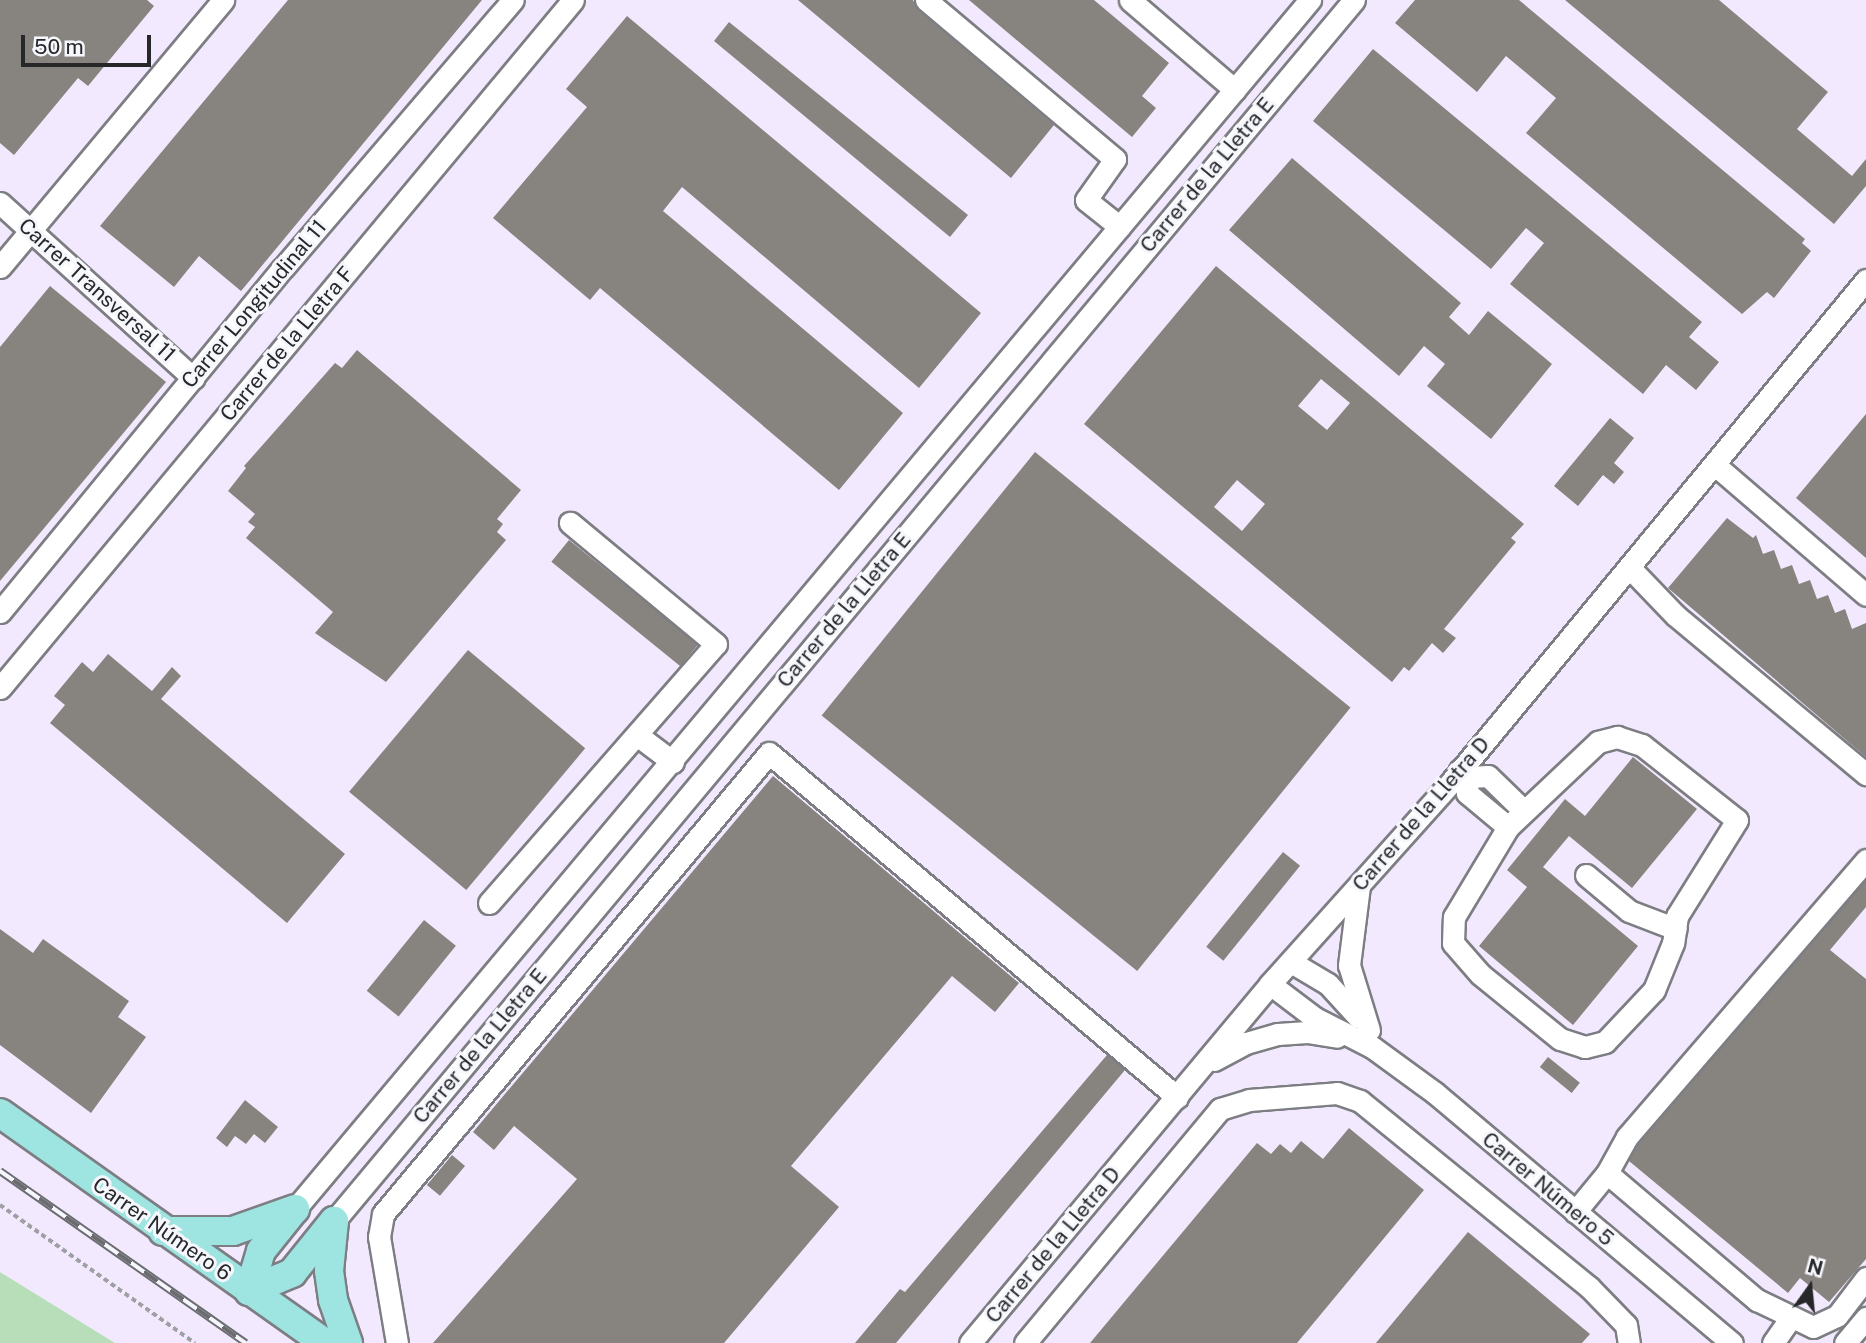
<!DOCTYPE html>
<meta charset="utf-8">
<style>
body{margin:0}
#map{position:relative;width:1866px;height:1343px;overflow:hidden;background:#f6f7fd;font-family:"Public Sans",sans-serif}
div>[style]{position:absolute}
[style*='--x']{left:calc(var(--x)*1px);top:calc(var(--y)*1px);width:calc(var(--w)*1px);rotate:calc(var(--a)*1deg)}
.industrial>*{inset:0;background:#f3e9fe}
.green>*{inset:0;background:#b7deb8}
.building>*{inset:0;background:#87837f;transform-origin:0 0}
.path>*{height:3.5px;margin-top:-1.75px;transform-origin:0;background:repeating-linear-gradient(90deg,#9fa0a4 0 5px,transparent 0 8.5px)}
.roads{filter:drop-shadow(2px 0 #7d7e83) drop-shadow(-2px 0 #7d7e83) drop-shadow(0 2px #7d7e83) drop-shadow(0 -2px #7d7e83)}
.minor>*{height:21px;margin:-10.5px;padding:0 10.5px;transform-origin:10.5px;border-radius:10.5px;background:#fff}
.major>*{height:28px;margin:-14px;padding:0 14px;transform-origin:14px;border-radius:14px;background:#9ee5e2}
.rail>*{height:8px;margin-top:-4px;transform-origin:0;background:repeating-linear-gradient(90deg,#f6f7fd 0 16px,#6b6c70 0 32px);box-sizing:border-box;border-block:2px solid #6b6c70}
span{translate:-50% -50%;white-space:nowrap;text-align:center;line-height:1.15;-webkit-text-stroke:6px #f6f7fd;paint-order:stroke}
.street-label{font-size:21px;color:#262729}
.north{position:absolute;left:1775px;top:1252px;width:70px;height:70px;-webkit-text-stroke:5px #f6f7fd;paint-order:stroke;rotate:15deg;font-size:19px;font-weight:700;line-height:28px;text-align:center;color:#262729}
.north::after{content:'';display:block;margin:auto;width:24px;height:32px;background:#262729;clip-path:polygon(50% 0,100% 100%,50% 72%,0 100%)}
.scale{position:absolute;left:21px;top:35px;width:130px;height:32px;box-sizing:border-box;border:4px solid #262729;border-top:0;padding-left:9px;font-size:21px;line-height:24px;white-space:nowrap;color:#262729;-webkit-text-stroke:5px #f6f7fd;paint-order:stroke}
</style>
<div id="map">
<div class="industrial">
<div style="clip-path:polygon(0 0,1866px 0,1866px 1343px,115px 1343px,0 1272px)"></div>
</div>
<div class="green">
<div style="clip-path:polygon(0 1272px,115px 1343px,0 1343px)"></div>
</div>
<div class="building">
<div style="clip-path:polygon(0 0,147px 0,154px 6px,88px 86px,78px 78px,14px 155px,0 143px)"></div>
<div style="clip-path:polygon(288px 0,482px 0,241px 291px,199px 256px,174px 287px,100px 226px)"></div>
<div style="clip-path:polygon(798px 0,913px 0,918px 10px,1054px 125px,1011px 178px)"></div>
<div style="clip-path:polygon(969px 0,1094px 0,1169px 63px,1142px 96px,1156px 108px,1132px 137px)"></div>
<div style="clip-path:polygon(1415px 0,1519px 0,1805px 239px,1802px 243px,1811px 251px,1774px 298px,1767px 292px,1742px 314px,1526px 133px,1556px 98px,1506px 56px,1477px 92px,1395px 23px)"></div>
<div style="clip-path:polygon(1565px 0,1719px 0,1828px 92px,1797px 129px,1852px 176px,1866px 159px,1866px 186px,1834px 224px)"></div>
<div style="clip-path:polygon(627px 16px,981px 313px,919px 388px,682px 187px,663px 211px,903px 413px,839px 490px,600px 288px,590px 300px,493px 218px,587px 107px,566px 89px)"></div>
<div style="clip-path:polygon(729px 22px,968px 215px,950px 237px,714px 41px)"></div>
<div style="clip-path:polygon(1373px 49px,1702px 322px,1689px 337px,1719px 362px,1696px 390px,1666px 365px,1643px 394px,1510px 284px,1544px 243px,1526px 228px,1491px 269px,1313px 121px)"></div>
<div style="clip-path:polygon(1292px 158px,1461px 303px,1449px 317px,1469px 335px,1488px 311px,1552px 364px,1491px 439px,1427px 386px,1445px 364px,1424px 346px,1399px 376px,1229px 230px)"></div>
<div style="clip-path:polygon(evenodd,1216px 266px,1524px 524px,1511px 538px,1516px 542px,1444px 629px,1456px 638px,1443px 653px,1432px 643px,1409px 671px,1404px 667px,1392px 682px,1084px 424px,1216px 266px,1321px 379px,1350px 403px,1327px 430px,1298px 406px,1321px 379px,1216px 266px,1237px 480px,1265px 504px,1242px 531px,1214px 507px,1237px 480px)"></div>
<div style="clip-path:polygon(50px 286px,166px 382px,0 581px,0 347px)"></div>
<div style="clip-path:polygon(357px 350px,521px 490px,497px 519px,503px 524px,497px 532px,506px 540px,386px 682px,315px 633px,333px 612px,246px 538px,255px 527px,248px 522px,255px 514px,228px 491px,246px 468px,244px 466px,335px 363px,342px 368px)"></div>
<div style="clip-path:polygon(1866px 414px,1866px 558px,1796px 498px)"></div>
<div style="clip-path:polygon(1610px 418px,1634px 438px,1614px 463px,1624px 472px,1614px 484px,1603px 475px,1578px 506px,1554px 486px)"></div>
<div style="left:1035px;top:452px;width:406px;height:339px;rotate:39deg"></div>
<div style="clip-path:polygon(1727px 518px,1753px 538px,1756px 535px,1763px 554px,1774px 550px,1781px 569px,1792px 565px,1799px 584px,1810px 580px,1817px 599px,1828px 595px,1835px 613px,1845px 609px,1852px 629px,1866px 623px,1866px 757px,1668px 588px)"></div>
<div style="left:569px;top:540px;width:166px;height:28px;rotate:39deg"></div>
<div style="left:468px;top:650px;width:153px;height:185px;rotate:40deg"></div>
<div style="clip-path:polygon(108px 654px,152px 691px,172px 667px,181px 676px,161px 699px,345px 854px,287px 923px,50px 723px,65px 705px,54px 696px,82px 662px,93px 672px)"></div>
<div style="clip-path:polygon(1633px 757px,1697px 809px,1632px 888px,1569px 836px,1543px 867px,1638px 946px,1573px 1025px,1479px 946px,1527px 887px,1507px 870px,1565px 799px,1585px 816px)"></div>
<div style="clip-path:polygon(773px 776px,1019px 983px,995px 1012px,952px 976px,791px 1166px,839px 1207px,724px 1343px,433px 1343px,577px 1179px,514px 1126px,494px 1150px,473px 1132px)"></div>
<div style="left:1283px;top:852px;width:22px;height:122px;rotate:39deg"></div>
<div style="clip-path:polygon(1866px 880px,1866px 907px,1830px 950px,1866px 979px,1866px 1259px,1829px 1302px,1800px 1278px,1788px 1293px,1629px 1161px,1638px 1145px)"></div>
<div style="left:424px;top:920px;width:41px;height:91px;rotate:39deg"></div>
<div style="clip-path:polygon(0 929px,33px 953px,43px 939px,129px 1001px,118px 1017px,146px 1037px,91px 1113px,0 1045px)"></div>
<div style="clip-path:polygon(1107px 1055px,1125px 1070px,896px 1343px,855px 1343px,900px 1289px,905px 1292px)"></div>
<div style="left:1548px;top:1057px;width:41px;height:13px;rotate:39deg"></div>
<div style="clip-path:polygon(245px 1100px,278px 1127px,265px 1143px,254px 1134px,246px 1144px,235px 1136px,227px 1147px,216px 1138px)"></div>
<div style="clip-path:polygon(1349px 1128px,1424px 1190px,1297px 1343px,1090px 1343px,1257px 1143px,1271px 1154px,1280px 1144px,1291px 1153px,1301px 1141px,1323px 1159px)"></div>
<div style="left:452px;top:1155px;width:17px;height:39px;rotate:40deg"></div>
<div style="clip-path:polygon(1468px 1232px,1590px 1334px,1582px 1343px,1376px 1343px)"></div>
</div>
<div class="path">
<div style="--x:0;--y:1205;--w:239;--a:35.3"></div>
</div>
<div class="roads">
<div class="minor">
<div style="--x:926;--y:0;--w:247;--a:40.1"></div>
<div style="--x:1115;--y:159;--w:50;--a:125.3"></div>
<div style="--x:1086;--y:200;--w:43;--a:38.5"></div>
<div style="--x:1130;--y:0;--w:138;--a:40.6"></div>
<div style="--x:0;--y:203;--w:261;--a:42.2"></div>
<div style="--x:0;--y:267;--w:348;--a:-50.1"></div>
<div style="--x:1715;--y:465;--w:199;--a:40.7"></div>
<div style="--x:1630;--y:568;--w:65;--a:46.2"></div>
<div style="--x:1675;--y:615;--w:249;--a:39.8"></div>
<div style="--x:0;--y:612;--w:445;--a:-50.6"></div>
<div style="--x:283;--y:268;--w:353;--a:-49.4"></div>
<div style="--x:0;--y:688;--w:895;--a:-50.21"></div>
<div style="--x:637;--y:735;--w:45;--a:36.9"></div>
<div style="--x:1617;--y:737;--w:26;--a:18"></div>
<div style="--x:1642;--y:745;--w:121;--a:38.3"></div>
<div style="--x:1737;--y:820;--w:113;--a:122"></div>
<div style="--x:1677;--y:916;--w:27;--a:98"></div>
<div style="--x:1673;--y:943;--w:51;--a:112"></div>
<div style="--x:1654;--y:990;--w:71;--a:133.3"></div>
<div style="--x:1605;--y:1042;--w:21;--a:166"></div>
<div style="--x:1585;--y:1047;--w:26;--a:-162"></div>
<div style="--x:1560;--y:1039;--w:103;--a:-140.9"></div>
<div style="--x:1480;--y:974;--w:41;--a:-131.1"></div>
<div style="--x:1453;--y:943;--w:26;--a:-88"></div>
<div style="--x:1454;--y:917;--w:105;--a:-59"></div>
<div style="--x:1508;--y:827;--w:124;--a:-43.4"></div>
<div style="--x:1598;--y:742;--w:20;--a:-15"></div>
<div style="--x:1460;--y:770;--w:11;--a:41"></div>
<div style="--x:1468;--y:777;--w:20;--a:-3"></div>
<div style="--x:1488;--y:776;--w:50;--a:44.2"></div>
<div style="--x:1468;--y:777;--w:16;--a:94"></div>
<div style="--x:1467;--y:793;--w:53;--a:39.7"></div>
<div style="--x:1586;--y:875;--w:56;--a:39.9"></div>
<div style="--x:1629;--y:911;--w:50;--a:21"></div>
<div style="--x:1359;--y:886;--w:80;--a:97.2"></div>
<div style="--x:1349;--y:965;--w:68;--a:72.9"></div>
<div style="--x:489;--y:903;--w:344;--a:-48.8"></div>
<div style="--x:716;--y:644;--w:190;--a:-140.3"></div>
<div style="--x:1291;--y:962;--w:43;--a:30.7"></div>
<div style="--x:1328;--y:984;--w:45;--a:47.7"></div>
<div style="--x:1270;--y:984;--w:56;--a:37.1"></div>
<div style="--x:1315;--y:1018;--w:64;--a:27"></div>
<div style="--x:1372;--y:1047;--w:78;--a:36.1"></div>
<div style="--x:1435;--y:1093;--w:388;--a:40.1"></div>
<div style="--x:1214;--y:1060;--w:36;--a:-28"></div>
<div style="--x:1246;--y:1043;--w:33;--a:-16"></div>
<div style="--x:1278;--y:1034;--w:29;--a:-4"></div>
<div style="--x:1307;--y:1032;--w:30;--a:9"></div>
<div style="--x:1607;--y:1173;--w:41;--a:-60.9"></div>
<div style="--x:1627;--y:1137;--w:366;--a:-49.2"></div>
<div style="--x:295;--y:1209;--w:1579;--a:-49.99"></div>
<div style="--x:1575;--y:1212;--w:50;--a:-50.6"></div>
<div style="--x:1607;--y:1173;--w:197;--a:40.3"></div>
<div style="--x:1757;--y:1300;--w:62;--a:25.7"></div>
<div style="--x:1813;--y:1327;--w:26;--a:-25"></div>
<div style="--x:1837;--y:1316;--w:48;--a:-52.7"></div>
<div style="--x:334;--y:1221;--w:1591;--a:-50.13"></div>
<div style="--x:397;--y:1343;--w:108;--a:-99.6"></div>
<div style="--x:379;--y:1237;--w:23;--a:-80"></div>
<div style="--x:383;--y:1214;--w:601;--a:-50.06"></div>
<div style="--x:769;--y:753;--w:534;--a:40.14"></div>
<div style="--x:970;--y:1343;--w:468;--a:-50.1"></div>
<div style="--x:1270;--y:984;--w:273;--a:-48.1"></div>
<div style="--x:1452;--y:781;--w:650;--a:-50.43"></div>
<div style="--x:1025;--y:1343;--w:305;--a:-50.2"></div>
<div style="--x:1220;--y:1109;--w:30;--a:-17"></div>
<div style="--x:1249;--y:1100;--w:88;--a:-4.5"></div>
<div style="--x:1337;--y:1093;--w:24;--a:19"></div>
<div style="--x:1360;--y:1101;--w:295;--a:39.1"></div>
<div style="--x:1589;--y:1287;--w:53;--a:45.8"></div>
<div style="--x:1626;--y:1325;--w:18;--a:81"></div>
<div style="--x:1773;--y:1343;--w:28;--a:-55"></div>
<div style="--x:1845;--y:1343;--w:33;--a:-50"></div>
</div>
<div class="major">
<div style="--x:0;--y:1113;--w:398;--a:35.3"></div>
<div style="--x:334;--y:1221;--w:50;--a:95.7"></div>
<div style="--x:329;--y:1271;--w:29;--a:82"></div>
<div style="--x:333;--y:1300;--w:46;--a:70.8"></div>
<div style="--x:163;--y:1231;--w:70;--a:0"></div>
<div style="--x:233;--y:1231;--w:66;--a:-19.5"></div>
<div style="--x:249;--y:1291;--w:47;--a:-22.7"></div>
<div style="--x:292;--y:1273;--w:67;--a:-51.1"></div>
<div style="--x:249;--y:1291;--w:42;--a:-73.3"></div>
<div style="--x:261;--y:1251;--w:51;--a:-51.3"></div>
</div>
</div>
<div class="rail">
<div style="--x:0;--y:1171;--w:300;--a:35"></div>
</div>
<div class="street-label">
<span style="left:1207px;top:175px;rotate:-50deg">Carrer de la Lletra E</span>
<span style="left:97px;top:290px;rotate:42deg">Carrer Transversal 11</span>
<span style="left:254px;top:304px;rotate:-50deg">Carrer Longitudinal 11</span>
<span style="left:287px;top:344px;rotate:-50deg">Carrer de la Lletra F</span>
<span style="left:844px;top:610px;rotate:-50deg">Carrer de la Lletra E</span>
<span style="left:1421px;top:814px;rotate:-49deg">Carrer de la Lletra D</span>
<span style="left:480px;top:1046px;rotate:-50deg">Carrer de la Lletra E</span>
<span style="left:1548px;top:1189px;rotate:40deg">Carrer Número 5</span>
<span style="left:162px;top:1229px;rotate:35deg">Carrer Número 6</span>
<span style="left:1053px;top:1245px;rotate:-50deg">Carrer de la Lletra D</span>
</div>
<div class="north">N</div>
<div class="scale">50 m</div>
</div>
